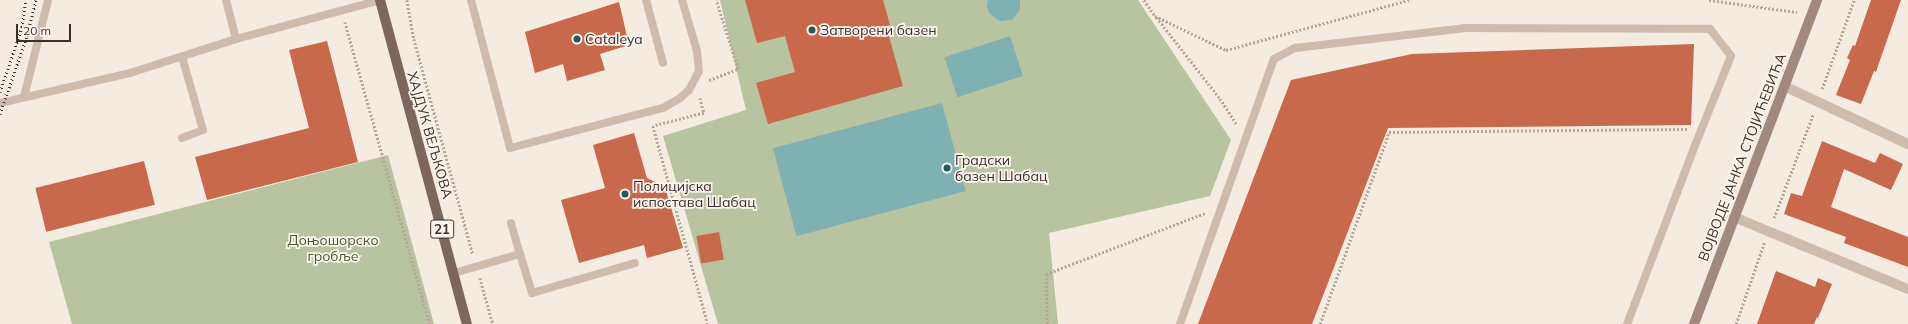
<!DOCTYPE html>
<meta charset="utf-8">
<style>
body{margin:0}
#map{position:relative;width:1908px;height:324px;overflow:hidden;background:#f4ebe1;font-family:Mulish,sans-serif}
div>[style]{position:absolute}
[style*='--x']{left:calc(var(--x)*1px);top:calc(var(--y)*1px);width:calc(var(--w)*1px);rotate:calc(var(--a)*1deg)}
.green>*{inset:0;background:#b8c4a0}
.water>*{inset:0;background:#7fb0b2;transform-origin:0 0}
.building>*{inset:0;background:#c8694b;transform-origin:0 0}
.path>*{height:2.5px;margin-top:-1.25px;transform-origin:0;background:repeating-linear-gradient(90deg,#b9a596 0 2px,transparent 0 4px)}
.lane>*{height:8px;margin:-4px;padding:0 4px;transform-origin:4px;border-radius:4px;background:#cdbbac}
.street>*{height:10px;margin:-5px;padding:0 5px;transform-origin:5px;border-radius:5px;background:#cdbbac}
.secondary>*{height:10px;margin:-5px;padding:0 5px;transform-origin:5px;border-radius:5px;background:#a18a7d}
.primary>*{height:10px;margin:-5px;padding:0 5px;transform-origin:5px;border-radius:5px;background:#7d675c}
.rail>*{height:3px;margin-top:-1.5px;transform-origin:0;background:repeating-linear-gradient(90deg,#3b302b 0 1px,transparent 0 4px)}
.dots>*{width:11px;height:11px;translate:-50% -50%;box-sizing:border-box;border:2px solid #fbf5ee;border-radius:50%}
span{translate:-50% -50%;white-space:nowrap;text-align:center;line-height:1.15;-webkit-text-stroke:3.5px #fbf5ee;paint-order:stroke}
.shield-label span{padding:1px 3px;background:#fbf5ee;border:1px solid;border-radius:3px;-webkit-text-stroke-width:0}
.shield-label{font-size:13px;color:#3b302b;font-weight:700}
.poi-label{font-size:14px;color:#3b302b}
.left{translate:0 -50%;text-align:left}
.street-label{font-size:14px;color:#3b302b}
.park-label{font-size:14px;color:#4a5a2e}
.scale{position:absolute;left:16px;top:24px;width:55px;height:18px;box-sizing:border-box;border:2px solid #3b302b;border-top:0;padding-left:5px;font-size:12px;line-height:14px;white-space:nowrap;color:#3b302b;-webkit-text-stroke:3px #fbf5ee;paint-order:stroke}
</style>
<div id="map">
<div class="green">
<div style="clip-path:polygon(720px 0,1138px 0,1231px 140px,1210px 196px,1049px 233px,1058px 324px,718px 324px,663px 136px,746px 110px)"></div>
<div style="clip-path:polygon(388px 155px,434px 324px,72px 324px,49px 242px)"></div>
</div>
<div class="water">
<div style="clip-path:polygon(988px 0,1020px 0,1020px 10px,1012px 20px,999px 21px,989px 13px,987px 6px)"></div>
<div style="left:1010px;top:36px;width:42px;height:69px;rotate:72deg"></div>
<div style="left:942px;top:103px;width:91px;height:175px;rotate:75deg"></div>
</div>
<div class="building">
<div style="clip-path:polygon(745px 0,883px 0,890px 25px,886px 26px,903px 86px,768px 124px,756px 83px,795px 72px,785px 36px,757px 43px)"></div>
<div style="clip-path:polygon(1871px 0,1901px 0,1879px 63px,1876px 72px,1874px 71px,1861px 104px,1836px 95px,1850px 60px,1847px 58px,1853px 45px,1855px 46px)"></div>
<div style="clip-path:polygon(619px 2px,629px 45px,600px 54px,605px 70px,567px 81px,563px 64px,535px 73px,525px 32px)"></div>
<div style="clip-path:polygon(327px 41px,358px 162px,207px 200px,195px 157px,309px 128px,289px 50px)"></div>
<div style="clip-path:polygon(1694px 44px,1691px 125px,1388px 128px,1312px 324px,1198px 324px,1291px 80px,1412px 54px)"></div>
<div style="clip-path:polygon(634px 133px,647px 178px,665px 187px,683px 248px,647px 258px,644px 245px,579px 263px,561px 200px,605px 188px,593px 145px)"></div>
<div style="clip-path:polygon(1822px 141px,1875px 163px,1880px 153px,1903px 164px,1891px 190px,1844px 169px,1831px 207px,1908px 237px,1908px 267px,1844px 243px,1846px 237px,1784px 214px,1791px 193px,1802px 196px)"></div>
<div style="left:144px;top:161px;width:45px;height:112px;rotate:76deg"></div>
<div style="left:719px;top:232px;width:28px;height:23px;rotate:80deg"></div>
<div style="clip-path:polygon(1776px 271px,1815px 287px,1818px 278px,1832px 284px,1818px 318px,1817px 317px,1814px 324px,1757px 324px)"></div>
</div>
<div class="path">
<div style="--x:407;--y:0;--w:40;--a:80"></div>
<div style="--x:414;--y:39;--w:223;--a:74.7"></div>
<div style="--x:1144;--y:0;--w:19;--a:55"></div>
<div style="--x:1709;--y:0;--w:89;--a:7.8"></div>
<div style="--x:345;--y:22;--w:314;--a:74.3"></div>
<div style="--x:709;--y:80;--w:31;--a:-21"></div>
<div style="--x:738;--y:69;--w:72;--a:-107.7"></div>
<div style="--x:1822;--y:89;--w:95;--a:-70.2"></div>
<div style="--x:700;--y:98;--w:16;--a:75"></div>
<div style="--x:704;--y:113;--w:53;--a:165.7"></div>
<div style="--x:653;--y:126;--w:205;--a:74.5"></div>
<div style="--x:1236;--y:124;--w:31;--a:-123"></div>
<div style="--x:1219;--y:98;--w:104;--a:-128"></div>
<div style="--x:1155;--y:16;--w:79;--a:25.6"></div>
<div style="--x:1226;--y:50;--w:190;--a:-15.3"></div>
<div style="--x:1774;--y:218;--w:111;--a:-69.4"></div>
<div style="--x:480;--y:278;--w:48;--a:74.2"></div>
<div style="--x:1047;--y:324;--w:50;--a:-91.1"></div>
<div style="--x:1046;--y:274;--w:170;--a:-21"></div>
<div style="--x:1320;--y:324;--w:204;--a:-70.2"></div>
<div style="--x:1389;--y:132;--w:298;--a:-0.6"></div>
<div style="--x:1736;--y:324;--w:86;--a:-70.9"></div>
</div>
<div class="lane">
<div style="--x:226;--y:0;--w:40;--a:75.6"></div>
<div style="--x:471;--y:0;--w:153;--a:75.2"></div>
<div style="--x:510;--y:148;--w:158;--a:-14.7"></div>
<div style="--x:663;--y:108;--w:20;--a:-30"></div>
<div style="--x:680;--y:98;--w:12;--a:-42"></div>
<div style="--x:689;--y:90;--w:21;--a:-62"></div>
<div style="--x:699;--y:71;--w:20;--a:-96"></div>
<div style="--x:697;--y:51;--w:53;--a:-106.4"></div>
<div style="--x:646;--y:0;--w:65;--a:74.9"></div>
<div style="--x:24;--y:97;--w:100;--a:-76.1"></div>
<div style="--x:0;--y:103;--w:133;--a:-13"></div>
<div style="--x:130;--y:73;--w:111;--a:-17.8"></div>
<div style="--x:236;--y:39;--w:150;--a:-15.1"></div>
<div style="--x:182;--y:138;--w:22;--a:-21"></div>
<div style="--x:203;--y:130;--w:76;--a:-106"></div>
<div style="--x:511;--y:223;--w:32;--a:74"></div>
<div style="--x:454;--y:273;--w:69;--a:-16.1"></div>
<div style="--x:520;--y:254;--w:41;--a:72.9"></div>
<div style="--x:532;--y:293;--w:107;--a:-16.2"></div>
<div style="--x:1180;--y:324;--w:281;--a:-70.5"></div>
<div style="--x:1274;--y:59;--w:24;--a:-28"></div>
<div style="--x:1295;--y:48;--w:170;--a:-6.7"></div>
<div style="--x:1464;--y:28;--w:246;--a:0.2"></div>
<div style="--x:1710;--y:29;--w:34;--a:52"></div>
<div style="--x:1731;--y:56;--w:99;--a:111.9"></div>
<div style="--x:1694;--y:148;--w:188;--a:110.8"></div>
</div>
<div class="street">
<div style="--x:1784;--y:86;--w:137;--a:25.1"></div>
<div style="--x:1734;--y:217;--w:188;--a:22.5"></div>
</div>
<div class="secondary">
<div style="--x:1694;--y:324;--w:347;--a:-69.2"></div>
</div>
<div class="primary">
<div style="--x:380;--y:0;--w:335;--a:75"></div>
</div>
<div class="rail">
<div style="--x:0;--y:92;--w:69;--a:-71.3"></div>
<div style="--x:22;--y:27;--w:27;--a:-82"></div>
<div style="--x:0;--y:114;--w:83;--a:-70.9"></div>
<div style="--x:27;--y:36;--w:37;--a:-76"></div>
</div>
<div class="dots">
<div style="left:812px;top:30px;background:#1f5a5e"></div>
<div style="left:577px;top:39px;background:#1f5a5e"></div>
<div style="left:947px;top:168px;background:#1f5a5e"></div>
<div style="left:625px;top:194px;background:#1f5a5e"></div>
</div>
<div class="shield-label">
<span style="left:442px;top:229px">21</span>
</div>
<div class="poi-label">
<span class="left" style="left:820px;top:30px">Затворени базен</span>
<span class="left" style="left:585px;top:39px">Cataleya</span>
<span class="left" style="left:955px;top:168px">Градски<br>базен Шабац</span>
<span class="left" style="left:633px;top:194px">Полицијска<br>испостава Шабац</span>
</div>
<div class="street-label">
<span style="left:430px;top:135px;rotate:74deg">ХАЈДУК ВЕЉКОВА</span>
<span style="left:1742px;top:157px;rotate:-69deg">ВОЈВОДЕ ЈАНКА СТОЈИЋЕВИЋА</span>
</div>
<div class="park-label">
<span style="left:333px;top:248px">Доњошорско<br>гробље</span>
</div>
<div class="scale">20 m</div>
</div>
